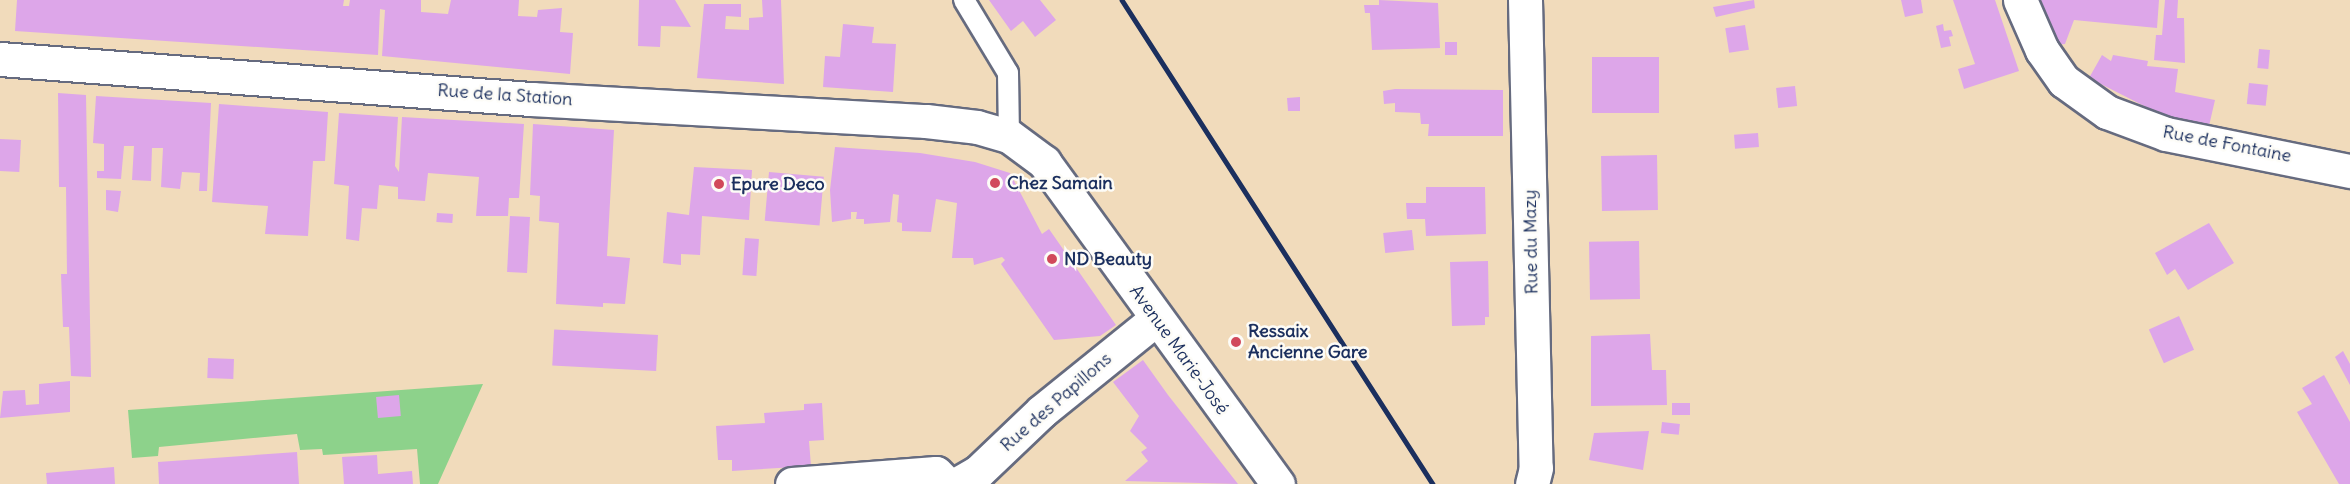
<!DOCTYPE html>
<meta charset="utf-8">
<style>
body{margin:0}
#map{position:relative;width:2350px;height:484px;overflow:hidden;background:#f1dbbb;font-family:Delius,sans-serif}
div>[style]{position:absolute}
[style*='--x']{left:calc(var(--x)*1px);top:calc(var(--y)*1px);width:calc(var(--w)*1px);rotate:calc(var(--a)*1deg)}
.green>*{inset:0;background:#8dd28b}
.building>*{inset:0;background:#dda6e9;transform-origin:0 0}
.roads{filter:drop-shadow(2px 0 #666b7f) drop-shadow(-2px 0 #666b7f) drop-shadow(0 2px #666b7f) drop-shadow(0 -2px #666b7f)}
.lane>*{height:20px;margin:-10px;padding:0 10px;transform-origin:10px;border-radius:10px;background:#fff}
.street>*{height:33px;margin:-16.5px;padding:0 16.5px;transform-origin:16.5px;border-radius:16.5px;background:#fff}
.secondary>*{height:33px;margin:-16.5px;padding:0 16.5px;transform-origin:16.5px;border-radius:16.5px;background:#fff}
.rail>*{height:4.5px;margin:-2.25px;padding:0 2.25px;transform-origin:2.25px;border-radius:2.25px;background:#1b2f5e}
.dots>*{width:16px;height:16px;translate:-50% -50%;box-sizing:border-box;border:3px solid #fdfcf7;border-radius:50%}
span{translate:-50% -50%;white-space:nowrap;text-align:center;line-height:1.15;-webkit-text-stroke:5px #fdfcf7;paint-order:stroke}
.street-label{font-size:18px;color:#1b2f5e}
.poi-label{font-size:18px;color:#1b2f5e;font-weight:700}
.left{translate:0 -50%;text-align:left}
</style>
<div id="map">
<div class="green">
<div style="clip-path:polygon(483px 384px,438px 484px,420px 484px,417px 449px,323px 455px,322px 449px,300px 450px,297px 434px,159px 447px,158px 456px,132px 458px,128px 410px)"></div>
</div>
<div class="building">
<div style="clip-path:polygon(17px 0,344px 0,343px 6px,349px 6px,350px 0,421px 0,421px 12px,448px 14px,451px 0,519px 0,518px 16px,537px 17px,538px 10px,562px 8px,560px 32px,573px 33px,570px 74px,382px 56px,385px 10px,380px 9px,378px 55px,15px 31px)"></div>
<div style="clip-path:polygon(639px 0,675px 0,691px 27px,661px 26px,660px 47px,638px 46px)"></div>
<div style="clip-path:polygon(762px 0,781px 0,784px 84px,697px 78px,704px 4px,741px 4px,741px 17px,726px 16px,725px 29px,749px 30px,749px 18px,763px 17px)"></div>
<div style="clip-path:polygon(989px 0,1040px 0,1056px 20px,1035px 37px,1023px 21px,1011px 31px)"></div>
<div style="clip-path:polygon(1379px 0,1438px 3px,1440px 48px,1372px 50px,1370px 13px,1365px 13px,1364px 5px,1379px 5px)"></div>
<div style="clip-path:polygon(1754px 0,1755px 8px,1716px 17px,1713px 7px)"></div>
<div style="clip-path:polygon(1901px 0,1921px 0,1923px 13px,1905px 17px)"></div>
<div style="clip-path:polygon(1953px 0,1995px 0,2019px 71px,1964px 89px,1958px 69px,1975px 64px)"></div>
<div style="clip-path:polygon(2041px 0,2159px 0,2157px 28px,2074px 20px,2065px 44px,2056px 45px)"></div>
<div style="clip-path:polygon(2165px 0,2178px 0,2177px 18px,2184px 18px,2185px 63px,2154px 60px,2156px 35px,2162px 35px)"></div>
<div style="clip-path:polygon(843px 24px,874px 27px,872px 43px,896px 44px,893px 92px,823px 87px,825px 56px,840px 57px)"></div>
<div style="clip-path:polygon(1943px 24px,1944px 31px,1951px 30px,1953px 36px,1949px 37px,1951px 46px,1941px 48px,1936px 26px)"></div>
<div style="left:1745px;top:25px;width:25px;height:20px;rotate:81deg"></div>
<div style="left:1445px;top:42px;width:12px;height:13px"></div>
<div style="left:2259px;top:49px;width:11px;height:19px;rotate:5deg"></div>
<div style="clip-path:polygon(2102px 55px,2111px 61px,2113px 55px,2148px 61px,2147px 66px,2178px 69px,2175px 92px,2215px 100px,2209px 126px,2158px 113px,2089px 78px)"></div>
<div style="left:1592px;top:57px;width:67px;height:56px"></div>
<div style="left:2249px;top:83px;width:19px;height:21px;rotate:6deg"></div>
<div style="left:1795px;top:86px;width:20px;height:19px;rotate:84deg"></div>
<div style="clip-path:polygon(1395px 89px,1503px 90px,1503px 136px,1428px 136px,1429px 124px,1421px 124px,1420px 113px,1395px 112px,1395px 103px,1384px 104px,1383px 91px)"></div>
<div style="clip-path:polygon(58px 93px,86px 95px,91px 377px,71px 376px,69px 327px,63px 327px,61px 274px,67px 274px,66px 187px,59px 187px)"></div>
<div style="clip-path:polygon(96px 96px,211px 103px,207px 191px,199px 191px,200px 173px,182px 172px,180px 189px,161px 187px,163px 148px,152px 148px,151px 181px,132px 180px,134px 146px,124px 146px,121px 179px,97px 178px,97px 171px,104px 171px,104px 144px,93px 143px)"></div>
<div style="clip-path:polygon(1300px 97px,1300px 111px,1288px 111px,1287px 98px)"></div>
<div style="clip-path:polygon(219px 104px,328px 112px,325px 161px,313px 161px,308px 236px,265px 234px,268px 206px,212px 202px)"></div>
<div style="clip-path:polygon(339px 113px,398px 117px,395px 166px,399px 172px,402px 117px,524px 124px,519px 198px,509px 198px,508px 216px,476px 216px,479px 177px,428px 173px,425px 201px,398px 199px,398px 187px,379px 185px,377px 209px,362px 208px,359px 241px,346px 239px,349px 186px,334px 184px)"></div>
<div style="clip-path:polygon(533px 124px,614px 130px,607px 256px,630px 258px,625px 304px,603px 303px,603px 307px,556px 304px,559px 223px,539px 221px,540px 196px,530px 195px)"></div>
<div style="left:1758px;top:133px;width:14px;height:24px;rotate:86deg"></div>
<div style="left:0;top:139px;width:21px;height:32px;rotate:3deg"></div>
<div style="clip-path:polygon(835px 147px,920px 153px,975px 162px,1010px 173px,1042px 234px,1049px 229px,1116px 325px,1100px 336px,1054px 340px,1001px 264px,1005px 260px,1002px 257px,974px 265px,973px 258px,952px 258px,957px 203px,936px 199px,931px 232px,902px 231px,902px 223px,897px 222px,899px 195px,893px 194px,890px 222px,864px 224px,864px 219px,856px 219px,857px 212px,851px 212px,851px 219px,832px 222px,830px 190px)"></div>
<div style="left:1657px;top:155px;width:55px;height:56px;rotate:89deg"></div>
<div style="clip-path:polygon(694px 167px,752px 170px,749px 220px,702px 216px,700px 255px,681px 254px,681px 265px,663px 263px,667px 212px,689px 215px)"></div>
<div style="left:769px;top:172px;width:55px;height:49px;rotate:5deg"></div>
<div style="clip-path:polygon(1426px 187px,1485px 187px,1486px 234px,1426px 236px,1425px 219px,1407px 219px,1406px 203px,1426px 203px)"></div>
<div style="clip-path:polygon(106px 190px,121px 191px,118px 212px,106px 210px)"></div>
<div style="left:437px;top:213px;width:16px;height:9px;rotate:4deg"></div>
<div style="left:510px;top:216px;width:20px;height:56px;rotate:3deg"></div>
<div style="clip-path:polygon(2209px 223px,2234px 263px,2188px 290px,2175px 269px,2167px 275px,2155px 253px)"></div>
<div style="left:1412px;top:230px;width:20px;height:29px;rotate:84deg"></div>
<div style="left:745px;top:238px;width:14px;height:37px;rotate:4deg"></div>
<div style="left:1639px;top:241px;width:58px;height:50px;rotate:89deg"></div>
<div style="clip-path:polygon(1488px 261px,1489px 317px,1485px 317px,1485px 325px,1452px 326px,1450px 262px)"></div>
<div style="left:2179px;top:316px;width:37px;height:33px;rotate:66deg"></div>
<div style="clip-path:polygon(1650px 334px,1652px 370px,1666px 370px,1667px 405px,1591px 406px,1591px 336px)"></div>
<div style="left:658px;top:335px;width:36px;height:104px;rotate:93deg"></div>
<div style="clip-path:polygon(2343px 351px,2350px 364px,2350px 385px,2335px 357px)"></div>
<div style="left:208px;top:358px;width:26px;height:20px;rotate:2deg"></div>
<div style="clip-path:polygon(1143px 360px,1168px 395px,1238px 484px,1125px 481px,1148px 461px,1141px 452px,1147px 448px,1130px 431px,1139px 416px,1113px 382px)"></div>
<div style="clip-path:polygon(2324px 375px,2350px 422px,2350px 484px,2339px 484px,2297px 412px,2312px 404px,2302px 388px)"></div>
<div style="clip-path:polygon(70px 381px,70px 412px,0 418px,3px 391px,25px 390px,26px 405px,39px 404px,39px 384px)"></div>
<div style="left:399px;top:395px;width:21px;height:23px;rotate:85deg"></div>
<div style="clip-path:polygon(822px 403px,824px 440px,809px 441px,811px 466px,732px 471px,732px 460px,718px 460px,716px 426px,765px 423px,764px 413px,804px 410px,804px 404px)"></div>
<div style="left:1672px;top:403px;width:18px;height:12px"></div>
<div style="left:1662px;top:422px;width:18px;height:11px;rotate:6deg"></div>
<div style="clip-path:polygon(1649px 431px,1643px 470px,1589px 460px,1594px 433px)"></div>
<div style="clip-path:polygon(297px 452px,299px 484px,159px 484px,158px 462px)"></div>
<div style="clip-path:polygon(377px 455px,378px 474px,412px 471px,413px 484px,344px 484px,342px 457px)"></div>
<div style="clip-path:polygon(114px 467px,115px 484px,47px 484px,46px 473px)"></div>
</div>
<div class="roads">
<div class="lane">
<div style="--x:964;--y:0;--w:85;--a:58.9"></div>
<div style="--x:1008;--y:73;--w:63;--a:89.1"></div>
</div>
<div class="street">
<div style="--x:2020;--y:0;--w:55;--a:66.3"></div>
<div style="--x:2042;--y:50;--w:38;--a:55"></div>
<div style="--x:2064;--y:81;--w:53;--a:35.8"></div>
<div style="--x:2107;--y:112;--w:63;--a:20.4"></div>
<div style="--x:2166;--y:134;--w:188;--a:11.4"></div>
<div style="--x:792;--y:484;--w:144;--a:-4.4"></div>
<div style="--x:936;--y:473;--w:16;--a:45"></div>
<div style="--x:957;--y:484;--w:24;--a:-30"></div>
<div style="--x:978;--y:472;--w:88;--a:-43.6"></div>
<div style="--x:1042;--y:411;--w:146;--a:-38.9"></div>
</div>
<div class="secondary">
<div style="--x:1525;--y:0;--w:468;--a:88.7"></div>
<div style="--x:1536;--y:468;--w:16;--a:104"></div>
<div style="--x:0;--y:59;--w:533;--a:4.31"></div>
<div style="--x:531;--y:99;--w:396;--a:3.2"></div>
<div style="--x:926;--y:121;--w:51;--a:6.7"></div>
<div style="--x:977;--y:127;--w:33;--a:16"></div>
<div style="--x:1009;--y:136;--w:44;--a:36.6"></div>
<div style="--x:1044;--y:162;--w:398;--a:54"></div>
</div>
</div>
<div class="rail">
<div style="--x:1122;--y:0;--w:575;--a:57.28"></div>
</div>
<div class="dots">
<div style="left:995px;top:183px;background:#d1495b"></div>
<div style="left:719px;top:184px;background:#d1495b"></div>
<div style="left:1052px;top:259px;background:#d1495b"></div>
<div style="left:1236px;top:342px;background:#d1495b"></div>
</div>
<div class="street-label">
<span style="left:505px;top:95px;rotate:4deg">Rue de la Station</span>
<span style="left:2227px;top:144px;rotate:11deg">Rue de Fontaine</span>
<span style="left:1531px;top:242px;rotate:-91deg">Rue du Mazy</span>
<span style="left:1179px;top:350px;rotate:54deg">Avenue Marie-José</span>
<span style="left:1056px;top:402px;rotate:-41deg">Rue des Papillons</span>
</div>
<div class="poi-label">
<span class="left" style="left:1007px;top:183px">Chez Samain</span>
<span class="left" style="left:731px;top:184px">Epure Deco</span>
<span class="left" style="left:1064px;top:259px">ND Beauty</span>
<span class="left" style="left:1248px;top:342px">Ressaix<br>Ancienne Gare</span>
</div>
</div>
